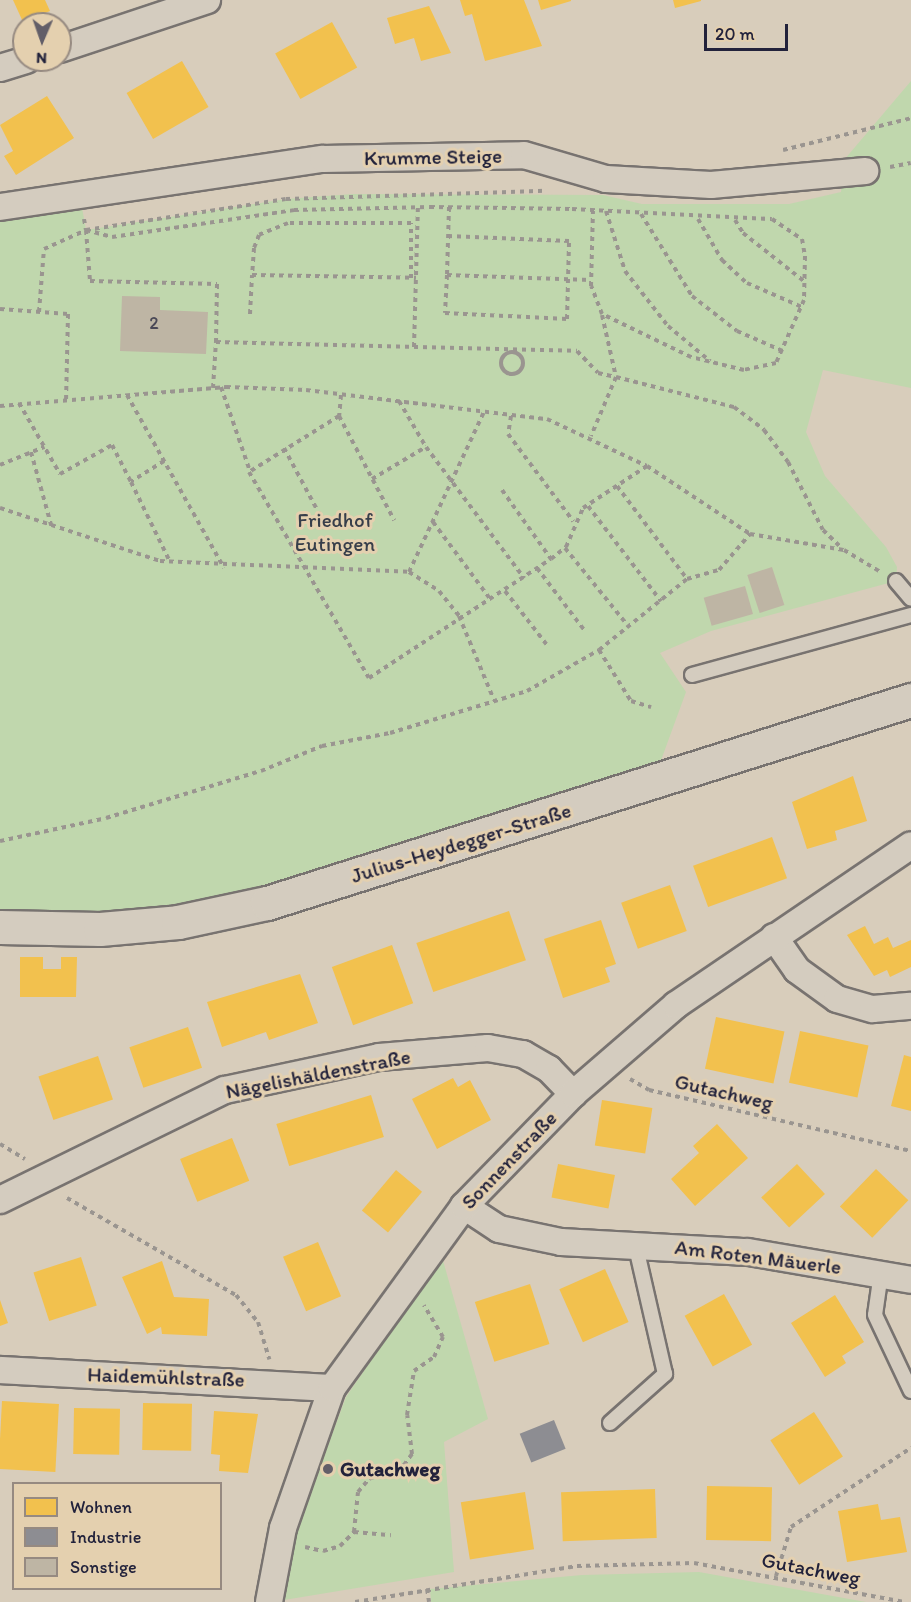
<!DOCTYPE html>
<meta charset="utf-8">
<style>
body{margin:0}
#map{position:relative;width:911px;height:1602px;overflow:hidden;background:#d8cdbb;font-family:Itim,sans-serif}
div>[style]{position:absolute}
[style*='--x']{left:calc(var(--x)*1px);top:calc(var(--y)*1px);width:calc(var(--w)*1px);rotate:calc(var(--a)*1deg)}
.green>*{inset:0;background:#c0d7ad}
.homes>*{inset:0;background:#f2c14e;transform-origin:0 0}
.industry>*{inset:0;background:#8d8d92;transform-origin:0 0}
.building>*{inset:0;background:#beb5a4;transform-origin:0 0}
.path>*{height:4px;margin-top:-2px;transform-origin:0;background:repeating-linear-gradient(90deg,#9a9590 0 4.5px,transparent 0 9px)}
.path>.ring{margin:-2px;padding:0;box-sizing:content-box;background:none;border:4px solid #9a9590;border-radius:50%}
.roads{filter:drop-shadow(2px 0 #787370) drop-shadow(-2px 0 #787370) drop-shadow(0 2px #787370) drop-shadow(0 -2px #787370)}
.service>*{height:14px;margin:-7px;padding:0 7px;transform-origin:7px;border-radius:7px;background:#d4ccbf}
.minor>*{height:26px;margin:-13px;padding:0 13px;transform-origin:13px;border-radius:13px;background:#d4ccbf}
.tertiary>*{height:33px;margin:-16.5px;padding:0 16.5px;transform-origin:16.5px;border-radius:16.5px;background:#d4ccbf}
.dots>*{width:16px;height:16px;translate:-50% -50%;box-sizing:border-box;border:3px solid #e4d0af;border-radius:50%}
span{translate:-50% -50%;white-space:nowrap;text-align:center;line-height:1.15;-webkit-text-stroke:6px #e4d0af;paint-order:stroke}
.number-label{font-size:18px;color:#4a4856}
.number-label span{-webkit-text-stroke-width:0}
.street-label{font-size:21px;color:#22223b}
.park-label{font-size:21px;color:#373e4a}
.poi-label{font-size:21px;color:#22223b;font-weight:700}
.left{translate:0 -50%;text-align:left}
.legend{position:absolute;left:12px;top:1482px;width:210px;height:108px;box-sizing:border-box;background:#e4d0af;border:2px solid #968a81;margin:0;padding:8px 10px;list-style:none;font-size:18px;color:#22223b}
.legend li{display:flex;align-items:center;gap:12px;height:30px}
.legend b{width:30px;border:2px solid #968a81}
.north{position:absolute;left:12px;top:12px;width:60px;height:60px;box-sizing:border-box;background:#e4d0af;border:2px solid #968a81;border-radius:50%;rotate:182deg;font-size:16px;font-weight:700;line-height:24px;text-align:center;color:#22223b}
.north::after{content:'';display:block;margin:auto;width:21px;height:27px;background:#625e68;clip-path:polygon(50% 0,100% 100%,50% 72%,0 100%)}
.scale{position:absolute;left:704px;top:24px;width:84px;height:27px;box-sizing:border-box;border:3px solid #22223b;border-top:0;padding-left:8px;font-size:18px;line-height:21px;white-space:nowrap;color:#22223b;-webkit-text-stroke:4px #e4d0af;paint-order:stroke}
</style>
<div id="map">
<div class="green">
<div style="clip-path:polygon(911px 81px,911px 388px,823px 370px,806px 432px,825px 476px,886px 547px,897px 567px,896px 581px,711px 631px,660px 653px,686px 692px,652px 785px,267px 903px,0 927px,0 207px,80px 196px,86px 230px,286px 199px,353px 194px,603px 195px,642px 204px,789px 204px,841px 192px,844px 160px)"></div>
<div style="clip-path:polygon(442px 1257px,488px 1419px,444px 1442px,454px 1572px,284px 1600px,291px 1544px,346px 1397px)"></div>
<div style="clip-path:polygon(699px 1572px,866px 1602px,431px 1602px,430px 1589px,582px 1575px)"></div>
</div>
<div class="homes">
<div style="clip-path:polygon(13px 0,45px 0,50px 11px,23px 22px)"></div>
<div style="clip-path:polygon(460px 0,524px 0,542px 46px,485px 61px,472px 14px,465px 16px)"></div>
<div style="clip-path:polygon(538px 0,571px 0,571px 1px,541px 10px)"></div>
<div style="clip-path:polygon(673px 0,701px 0,701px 1px,675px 8px)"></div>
<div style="clip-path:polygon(429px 6px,451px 53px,421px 61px,414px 38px,395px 44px,387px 18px)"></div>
<div style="left:332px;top:22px;width:52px;height:65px;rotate:61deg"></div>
<div style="left:182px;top:61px;width:53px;height:64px;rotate:60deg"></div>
<div style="clip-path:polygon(47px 96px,74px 138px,16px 175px,4px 156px,13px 151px,0 125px)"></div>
<div style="clip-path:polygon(853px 776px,867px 821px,835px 831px,837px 840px,807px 849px,792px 802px)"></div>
<div style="left:772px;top:837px;width:44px;height:84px;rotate:70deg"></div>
<div style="left:670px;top:885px;width:49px;height:52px;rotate:70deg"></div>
<div style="left:509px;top:911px;width:52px;height:98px;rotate:71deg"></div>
<div style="clip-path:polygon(601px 920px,616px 964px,605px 968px,610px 982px,563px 998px,544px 939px)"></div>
<div style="clip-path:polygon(865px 926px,874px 944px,888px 937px,893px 948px,911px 940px,911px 967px,890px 977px,887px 970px,874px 976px,847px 935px)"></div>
<div style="left:392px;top:945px;width:62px;height:64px;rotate:70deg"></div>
<div style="clip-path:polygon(20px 957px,43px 957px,43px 969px,61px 969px,61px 957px,77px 957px,76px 997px,20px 997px)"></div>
<div style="clip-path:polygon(300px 974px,318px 1023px,269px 1040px,266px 1032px,222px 1047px,207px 1002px)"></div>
<div style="left:716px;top:1017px;width:70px;height:53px;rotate:12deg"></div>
<div style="left:188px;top:1027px;width:43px;height:62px;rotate:71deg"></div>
<div style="left:800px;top:1031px;width:70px;height:53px;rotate:12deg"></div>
<div style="clip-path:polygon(904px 1055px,911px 1057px,911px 1111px,891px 1106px)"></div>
<div style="left:98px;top:1056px;width:46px;height:63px;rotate:71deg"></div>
<div style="clip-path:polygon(453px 1078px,458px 1087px,470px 1080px,491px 1120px,437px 1149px,412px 1099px)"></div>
<div style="left:371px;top:1095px;width:44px;height:99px;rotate:73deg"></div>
<div style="left:602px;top:1100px;width:51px;height:46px;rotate:9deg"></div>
<div style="clip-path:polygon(717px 1124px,748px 1158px,695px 1206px,671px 1179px,699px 1153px,693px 1146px)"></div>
<div style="left:232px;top:1138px;width:46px;height:56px;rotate:68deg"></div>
<div style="left:558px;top:1164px;width:58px;height:34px;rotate:11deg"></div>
<div style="left:797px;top:1164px;width:41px;height:49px;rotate:47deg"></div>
<div style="left:876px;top:1169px;width:45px;height:52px;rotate:44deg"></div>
<div style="left:396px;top:1170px;width:34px;height:53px;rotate:40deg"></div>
<div style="left:318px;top:1242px;width:59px;height:38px;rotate:67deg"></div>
<div style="left:81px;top:1257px;width:51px;height:50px;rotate:72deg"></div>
<div style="clip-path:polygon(162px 1261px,174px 1297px,209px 1299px,207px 1336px,162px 1334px,161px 1327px,147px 1334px,122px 1277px)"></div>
<div style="left:605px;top:1269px;width:58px;height:50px;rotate:66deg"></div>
<div style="left:530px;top:1284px;width:63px;height:58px;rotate:72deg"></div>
<div style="left:724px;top:1294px;width:58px;height:45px;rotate:61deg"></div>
<div style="clip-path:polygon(835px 1295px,864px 1342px,842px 1356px,846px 1363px,825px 1377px,791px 1323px)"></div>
<div style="clip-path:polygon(0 1300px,8px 1323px,0 1326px)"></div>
<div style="left:2px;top:1401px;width:57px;height:68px;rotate:3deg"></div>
<div style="left:143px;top:1403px;width:49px;height:47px;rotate:1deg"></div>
<div style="left:74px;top:1408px;width:46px;height:46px;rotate:1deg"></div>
<div style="clip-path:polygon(214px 1411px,258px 1414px,248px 1473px,219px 1471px,220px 1455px,211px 1454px)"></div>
<div style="left:814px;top:1412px;width:53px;height:52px;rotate:57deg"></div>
<div style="left:707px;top:1486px;width:65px;height:54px;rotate:1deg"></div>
<div style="left:655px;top:1489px;width:49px;height:94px;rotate:88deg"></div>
<div style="left:525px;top:1492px;width:58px;height:65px;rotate:81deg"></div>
<div style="clip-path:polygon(878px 1504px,881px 1520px,900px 1517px,907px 1552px,847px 1562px,838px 1511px)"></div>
</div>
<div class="industry">
<div style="left:554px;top:1420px;width:31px;height:37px;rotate:68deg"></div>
</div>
<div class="building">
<div style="clip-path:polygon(122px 296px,160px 297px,160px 310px,208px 312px,206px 354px,120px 351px)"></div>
<div style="left:772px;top:567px;width:40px;height:26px;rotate:72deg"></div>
<div style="left:745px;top:586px;width:29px;height:43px;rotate:74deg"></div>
</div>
<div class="path">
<div style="--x:783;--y:150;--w:132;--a:-14"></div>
<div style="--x:890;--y:167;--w:21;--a:-11"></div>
<div style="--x:449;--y:207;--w:68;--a:91.7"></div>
<div style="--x:447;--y:275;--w:144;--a:2"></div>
<div style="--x:606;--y:211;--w:63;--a:72.4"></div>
<div style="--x:625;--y:271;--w:70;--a:52"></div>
<div style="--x:668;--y:326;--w:55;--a:39.8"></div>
<div style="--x:641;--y:214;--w:97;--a:58.1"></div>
<div style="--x:692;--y:296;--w:57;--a:37.9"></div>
<div style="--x:737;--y:331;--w:52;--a:23.6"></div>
<div style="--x:84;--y:219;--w:11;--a:80"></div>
<div style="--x:86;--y:230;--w:202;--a:-8.8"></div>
<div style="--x:286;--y:199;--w:259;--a:-1.8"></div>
<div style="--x:698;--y:219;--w:48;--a:59.7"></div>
<div style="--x:722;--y:260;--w:34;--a:43"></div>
<div style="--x:747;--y:283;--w:60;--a:23.6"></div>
<div style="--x:735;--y:220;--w:15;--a:58"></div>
<div style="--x:743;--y:233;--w:79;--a:38.3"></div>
<div style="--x:86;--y:230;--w:51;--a:85.5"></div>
<div style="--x:90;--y:281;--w:127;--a:1.4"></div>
<div style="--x:217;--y:284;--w:58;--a:91"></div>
<div style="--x:447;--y:275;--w:38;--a:93"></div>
<div style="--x:445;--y:313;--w:122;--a:2.8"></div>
<div style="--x:567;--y:319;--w:78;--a:-88.5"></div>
<div style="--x:569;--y:241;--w:121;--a:-177.6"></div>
<div style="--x:411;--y:278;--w:55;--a:-90"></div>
<div style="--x:411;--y:223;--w:123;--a:180"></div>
<div style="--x:288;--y:223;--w:31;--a:158"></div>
<div style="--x:259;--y:235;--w:14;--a:111"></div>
<div style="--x:254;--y:248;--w:27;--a:94"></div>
<div style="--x:252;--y:275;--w:164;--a:1"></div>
<div style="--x:0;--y:309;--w:68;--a:4.2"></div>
<div style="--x:68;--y:314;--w:85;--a:91.3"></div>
<div style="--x:39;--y:312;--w:63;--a:-85.5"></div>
<div style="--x:44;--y:249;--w:46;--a:-24.3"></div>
<div style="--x:86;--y:230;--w:27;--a:15"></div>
<div style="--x:112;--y:237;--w:184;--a:-8.4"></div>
<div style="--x:294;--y:210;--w:136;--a:-1.3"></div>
<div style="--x:430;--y:207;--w:142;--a:0.8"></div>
<div style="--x:572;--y:209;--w:200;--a:2.9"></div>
<div style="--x:772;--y:219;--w:36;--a:34"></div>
<div style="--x:802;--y:239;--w:17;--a:80"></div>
<div style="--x:805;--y:256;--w:44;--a:91.3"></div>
<div style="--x:804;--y:300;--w:69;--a:114"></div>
<div style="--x:776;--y:363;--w:33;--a:168"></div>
<div style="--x:744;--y:370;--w:55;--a:-166.2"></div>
<div style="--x:691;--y:357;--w:99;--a:-154.2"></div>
<div style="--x:602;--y:314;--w:30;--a:-111"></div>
<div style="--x:591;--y:286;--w:75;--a:-88.5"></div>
<div style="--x:250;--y:314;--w:39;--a:-87"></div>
<div style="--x:602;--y:315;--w:64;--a:77.3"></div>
<div style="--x:616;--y:377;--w:122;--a:14.3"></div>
<div style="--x:734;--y:407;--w:38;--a:37"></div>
<div style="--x:764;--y:430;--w:40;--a:53"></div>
<div style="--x:788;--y:462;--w:76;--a:62.8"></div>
<div style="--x:823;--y:530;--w:28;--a:44"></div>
<div style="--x:414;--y:347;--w:139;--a:-88.4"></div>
<div class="ring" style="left:501px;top:352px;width:18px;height:18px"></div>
<div style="--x:221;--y:387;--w:89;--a:71"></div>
<div style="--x:213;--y:388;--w:46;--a:-86.3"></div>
<div style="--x:216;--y:342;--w:361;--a:1.4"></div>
<div style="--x:577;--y:351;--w:30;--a:46"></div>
<div style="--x:598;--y:373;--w:18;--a:13"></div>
<div style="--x:616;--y:377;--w:64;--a:113"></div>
<div style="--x:127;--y:395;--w:198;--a:60.7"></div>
<div style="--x:341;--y:395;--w:21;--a:95"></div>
<div style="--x:339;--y:416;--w:106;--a:148.1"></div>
<div style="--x:249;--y:472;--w:238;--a:59.8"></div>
<div style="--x:369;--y:678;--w:217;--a:-33.2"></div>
<div style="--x:551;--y:559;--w:19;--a:-39"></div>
<div style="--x:566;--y:547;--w:43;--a:-66.4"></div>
<div style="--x:583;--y:508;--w:77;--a:-33.3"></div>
<div style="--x:399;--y:401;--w:53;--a:59.6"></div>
<div style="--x:19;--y:403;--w:82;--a:60"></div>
<div style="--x:60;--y:474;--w:60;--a:-29.1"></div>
<div style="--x:112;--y:445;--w:42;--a:62.8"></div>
<div style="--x:0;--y:406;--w:227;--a:-4.8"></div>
<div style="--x:226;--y:387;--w:80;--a:2.1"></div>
<div style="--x:306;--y:390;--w:243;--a:6.9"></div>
<div style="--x:547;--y:419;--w:110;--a:25.2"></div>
<div style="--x:647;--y:466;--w:123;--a:33.4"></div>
<div style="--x:339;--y:416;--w:118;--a:62.1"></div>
<div style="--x:511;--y:416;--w:18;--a:99"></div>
<div style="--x:508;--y:434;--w:109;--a:53.2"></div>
<div style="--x:284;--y:448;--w:81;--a:61.8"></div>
<div style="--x:31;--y:452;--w:79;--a:74.6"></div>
<div style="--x:164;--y:461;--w:39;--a:148"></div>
<div style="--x:131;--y:482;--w:89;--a:64"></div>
<div style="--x:0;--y:465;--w:48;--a:-22.2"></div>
<div style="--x:372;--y:479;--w:63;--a:-30.7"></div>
<div style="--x:426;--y:447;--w:164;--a:53.2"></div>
<div style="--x:617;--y:486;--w:116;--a:53"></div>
<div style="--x:502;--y:490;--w:85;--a:54.6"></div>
<div style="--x:588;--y:506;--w:120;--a:52.5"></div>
<div style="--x:0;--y:508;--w:169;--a:18.3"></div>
<div style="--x:160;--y:561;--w:249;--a:2.5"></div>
<div style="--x:409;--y:572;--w:36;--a:32"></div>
<div style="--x:439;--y:591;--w:32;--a:51"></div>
<div style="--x:459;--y:616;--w:91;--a:67.4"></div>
<div style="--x:433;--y:522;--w:97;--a:53.4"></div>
<div style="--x:565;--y:548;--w:102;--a:51"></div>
<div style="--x:537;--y:568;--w:79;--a:52.7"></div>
<div style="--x:409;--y:572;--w:177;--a:-64.9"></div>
<div style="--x:505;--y:591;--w:68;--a:52.1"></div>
<div style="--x:599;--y:650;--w:60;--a:57.9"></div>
<div style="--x:631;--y:701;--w:21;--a:17"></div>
<div style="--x:0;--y:841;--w:108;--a:-12.2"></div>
<div style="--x:106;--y:818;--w:162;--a:-16.9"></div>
<div style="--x:261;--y:771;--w:66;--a:-22.3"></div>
<div style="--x:322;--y:746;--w:69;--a:-10.8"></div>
<div style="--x:390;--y:733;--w:143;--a:-17"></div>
<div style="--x:527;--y:691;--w:83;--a:-29.7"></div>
<div style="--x:599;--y:650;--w:113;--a:-38.9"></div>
<div style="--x:687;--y:579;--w:33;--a:-16"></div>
<div style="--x:719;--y:570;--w:48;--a:-49.3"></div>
<div style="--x:750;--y:534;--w:95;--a:9.7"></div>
<div style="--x:844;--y:550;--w:41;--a:31"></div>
<div style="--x:630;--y:1079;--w:22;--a:30"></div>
<div style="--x:649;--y:1090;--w:269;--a:13.1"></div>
<div style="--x:0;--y:1144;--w:29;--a:31"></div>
<div style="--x:67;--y:1198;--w:195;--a:29.9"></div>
<div style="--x:236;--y:1295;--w:35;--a:51"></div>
<div style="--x:258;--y:1322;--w:39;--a:73"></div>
<div style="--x:354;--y:1532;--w:37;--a:5"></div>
<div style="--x:305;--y:1547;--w:18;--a:13"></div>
<div style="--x:323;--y:1551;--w:18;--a:-16"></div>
<div style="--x:340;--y:1546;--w:20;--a:-45"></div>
<div style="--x:354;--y:1532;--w:40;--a:-84.3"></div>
<div style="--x:358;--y:1492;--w:17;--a:-50"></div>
<div style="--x:369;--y:1479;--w:38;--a:-22"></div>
<div style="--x:404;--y:1465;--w:14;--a:-54"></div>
<div style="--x:412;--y:1454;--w:39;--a:-97"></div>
<div style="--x:407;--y:1415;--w:45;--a:-81"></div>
<div style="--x:414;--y:1371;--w:24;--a:-35"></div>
<div style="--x:434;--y:1357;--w:22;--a:-66"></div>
<div style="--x:443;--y:1337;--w:37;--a:-121"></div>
<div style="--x:776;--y:1576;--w:51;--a:-73"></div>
<div style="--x:791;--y:1527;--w:144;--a:-33.4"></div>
<div style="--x:427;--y:1589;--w:13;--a:81"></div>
<div style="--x:355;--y:1602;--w:225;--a:-9.2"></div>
<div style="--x:577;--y:1566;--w:117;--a:-1.5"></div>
<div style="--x:694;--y:1563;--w:214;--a:10.5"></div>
</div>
<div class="roads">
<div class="service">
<div style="--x:896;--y:581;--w:23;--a:50"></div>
<div style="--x:692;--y:675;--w:227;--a:-15.3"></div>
<div style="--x:881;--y:1273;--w:42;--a:98.1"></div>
<div style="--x:875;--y:1315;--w:84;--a:64.7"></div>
<div style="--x:610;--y:1423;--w:74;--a:-41.7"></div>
<div style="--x:665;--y:1374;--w:134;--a:-102.9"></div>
</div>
<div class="minor">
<div style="--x:60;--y:49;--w:155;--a:-18.4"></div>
<div style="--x:0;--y:68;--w:27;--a:-17"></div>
<div style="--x:0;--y:207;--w:327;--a:-8.5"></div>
<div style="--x:323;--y:159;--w:201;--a:-1.1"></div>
<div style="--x:524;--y:155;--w:85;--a:16.3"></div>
<div style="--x:606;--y:179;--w:105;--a:3.3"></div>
<div style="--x:711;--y:185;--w:155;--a:-5.2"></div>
<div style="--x:774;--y:937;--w:40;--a:55.1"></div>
<div style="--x:797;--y:970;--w:49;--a:35.9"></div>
<div style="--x:837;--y:999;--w:37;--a:16"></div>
<div style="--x:873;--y:1009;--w:38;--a:-5"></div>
<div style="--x:0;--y:1200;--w:250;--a:-26.1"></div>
<div style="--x:225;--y:1090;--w:157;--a:-12.1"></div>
<div style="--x:379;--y:1057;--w:109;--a:-4.7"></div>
<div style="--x:488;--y:1048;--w:36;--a:10"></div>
<div style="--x:523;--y:1054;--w:30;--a:30"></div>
<div style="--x:549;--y:1069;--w:35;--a:46"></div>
<div style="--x:464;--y:1206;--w:42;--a:33.3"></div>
<div style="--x:499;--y:1229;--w:63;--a:11.8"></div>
<div style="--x:561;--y:1242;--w:187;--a:3.1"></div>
<div style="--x:748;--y:1252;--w:165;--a:9.7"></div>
<div style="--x:0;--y:1370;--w:332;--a:3.1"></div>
<div style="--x:269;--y:1602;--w:75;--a:-79.3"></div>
<div style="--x:283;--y:1528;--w:148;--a:-70.7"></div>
<div style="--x:332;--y:1388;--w:225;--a:-54"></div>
<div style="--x:464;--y:1206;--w:156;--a:-45.8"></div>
<div style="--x:573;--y:1094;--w:136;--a:-40.8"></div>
<div style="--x:676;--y:1005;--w:284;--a:-34.2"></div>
</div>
<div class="tertiary">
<div style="--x:0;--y:927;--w:100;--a:1.1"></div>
<div style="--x:100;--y:929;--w:78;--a:-5.1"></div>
<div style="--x:178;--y:922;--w:91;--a:-12.1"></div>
<div style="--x:267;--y:903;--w:675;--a:-17.5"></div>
</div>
</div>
<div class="dots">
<div style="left:328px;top:1469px;background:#625e68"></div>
</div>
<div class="number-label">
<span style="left:154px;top:323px">2</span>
</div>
<div class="street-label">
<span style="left:433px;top:157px;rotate:-1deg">Krumme Steige</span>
<span style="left:461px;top:843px;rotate:-17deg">Julius-Heydegger-Straße</span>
<span style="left:318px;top:1074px;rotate:-11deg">Nägelishäldenstraße</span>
<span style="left:724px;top:1092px;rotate:13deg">Gutachweg</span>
<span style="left:509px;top:1160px;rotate:-46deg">Sonnenstraße</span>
<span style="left:758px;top:1257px;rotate:7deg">Am Roten Mäuerle</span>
<span style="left:166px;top:1377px;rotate:2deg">Haidemühlstraße</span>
<span style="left:811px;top:1569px;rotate:11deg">Gutachweg</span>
</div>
<div class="park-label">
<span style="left:335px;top:532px">Friedhof<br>Eutingen</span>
</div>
<div class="poi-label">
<span class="left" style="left:340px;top:1469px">Gutachweg</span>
</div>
<ul class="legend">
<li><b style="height:16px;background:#f2c14e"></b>Wohnen</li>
<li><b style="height:16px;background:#8d8d92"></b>Industrie</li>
<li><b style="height:16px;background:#beb5a4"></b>Sonstige</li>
</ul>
<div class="north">N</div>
<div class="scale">20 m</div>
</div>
